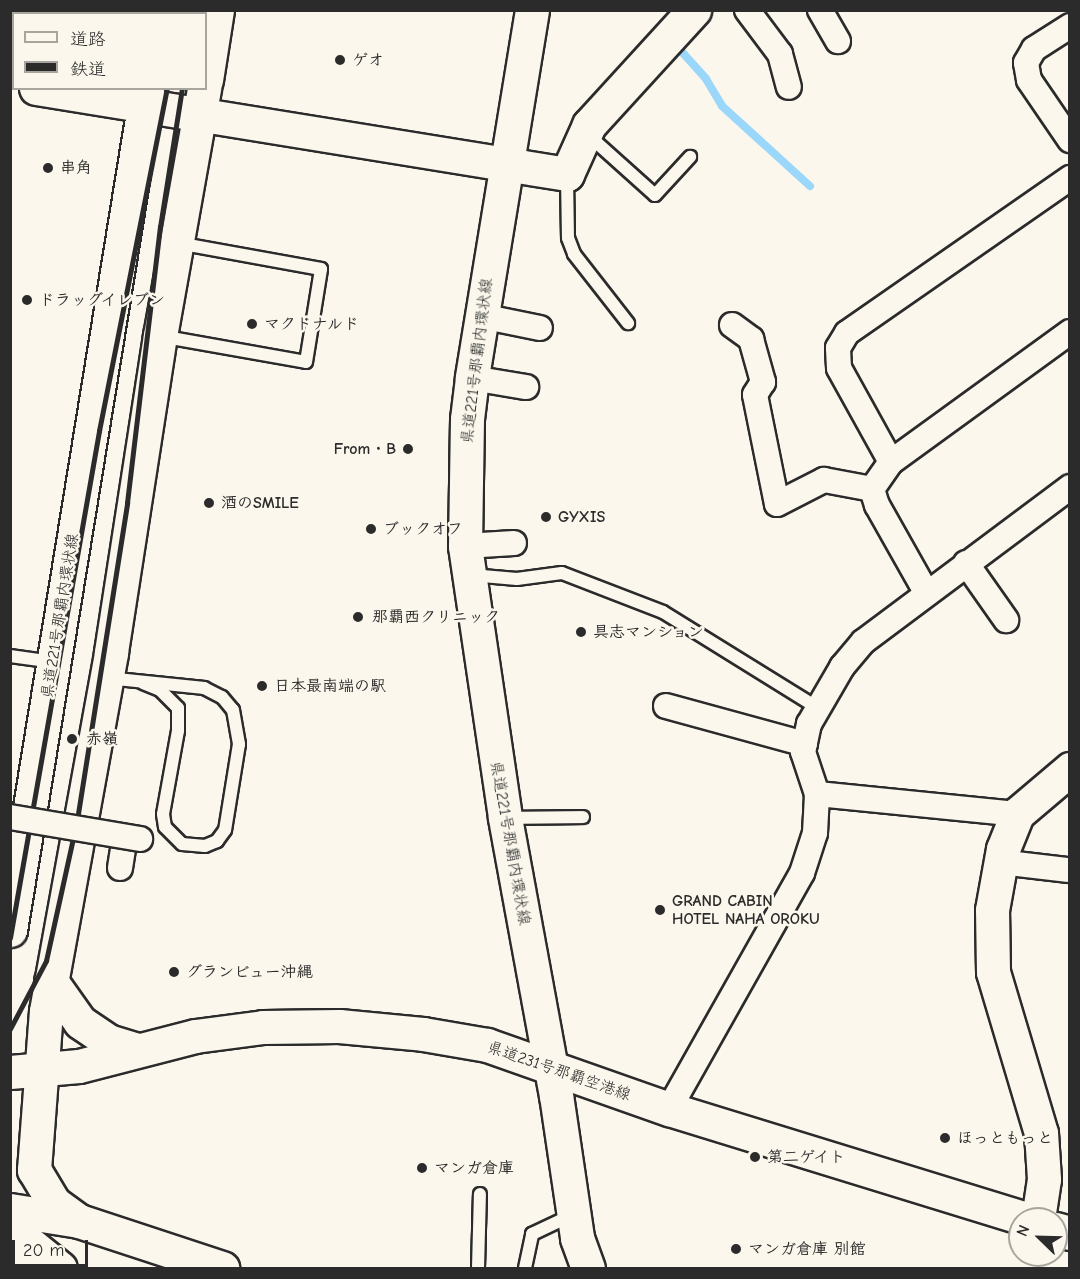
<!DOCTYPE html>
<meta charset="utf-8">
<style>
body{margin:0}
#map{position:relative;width:1080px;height:1279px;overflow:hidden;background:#fbf7ec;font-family:"Comic Neue","Klee One",sans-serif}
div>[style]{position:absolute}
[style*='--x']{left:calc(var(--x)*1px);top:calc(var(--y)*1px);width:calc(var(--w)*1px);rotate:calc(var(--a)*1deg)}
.stream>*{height:8px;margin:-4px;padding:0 4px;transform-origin:4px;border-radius:4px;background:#9bd6fb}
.roads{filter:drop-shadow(2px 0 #2b2b2b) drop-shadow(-2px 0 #2b2b2b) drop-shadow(0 2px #2b2b2b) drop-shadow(0 -2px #2b2b2b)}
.lane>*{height:12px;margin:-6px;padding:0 6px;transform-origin:6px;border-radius:6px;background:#fbf7ec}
.street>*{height:24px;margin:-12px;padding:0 12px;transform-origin:12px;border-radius:12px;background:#fbf7ec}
.secondary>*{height:33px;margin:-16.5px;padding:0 16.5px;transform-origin:16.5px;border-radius:16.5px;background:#fbf7ec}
.highway>*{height:33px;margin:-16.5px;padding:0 16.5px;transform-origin:16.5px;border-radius:16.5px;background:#fbf7ec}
.rail>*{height:4.5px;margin:-2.25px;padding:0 2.25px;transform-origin:2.25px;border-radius:2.25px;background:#2b2b2b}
.bridges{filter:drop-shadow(2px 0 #2b2b2b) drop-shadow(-2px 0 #2b2b2b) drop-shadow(0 2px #2b2b2b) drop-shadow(0 -2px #2b2b2b)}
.street-bridge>*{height:24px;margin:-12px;padding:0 12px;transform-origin:12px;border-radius:12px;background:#fbf7ec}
.dots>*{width:16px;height:16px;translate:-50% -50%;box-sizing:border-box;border:3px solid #fbf7ec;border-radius:50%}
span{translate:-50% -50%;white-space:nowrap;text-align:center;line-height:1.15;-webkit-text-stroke:5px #fbf7ec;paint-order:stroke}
.poi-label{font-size:16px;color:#2b2b2b;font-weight:700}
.left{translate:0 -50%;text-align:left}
.right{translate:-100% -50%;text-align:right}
.street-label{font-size:16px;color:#2b2b2b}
.frame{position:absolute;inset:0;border:12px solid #2b2b2b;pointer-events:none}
.legend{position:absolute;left:12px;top:12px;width:195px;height:78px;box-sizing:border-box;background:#fbf7ec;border:2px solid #a8a59f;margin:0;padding:8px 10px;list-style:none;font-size:18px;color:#2b2b2b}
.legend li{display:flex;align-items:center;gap:12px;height:30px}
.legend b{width:30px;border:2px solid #a8a59f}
.north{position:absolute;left:1008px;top:1207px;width:60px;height:60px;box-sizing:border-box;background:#fbf7ec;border:2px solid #a8a59f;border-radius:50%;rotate:293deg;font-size:16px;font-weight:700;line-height:24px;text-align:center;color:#2b2b2b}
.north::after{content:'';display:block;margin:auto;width:21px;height:27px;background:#2b2b2b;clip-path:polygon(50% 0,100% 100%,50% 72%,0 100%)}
.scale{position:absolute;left:12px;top:1240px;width:76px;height:27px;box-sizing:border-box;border:3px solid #2b2b2b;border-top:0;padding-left:8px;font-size:18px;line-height:21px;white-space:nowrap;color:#2b2b2b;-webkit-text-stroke:4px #fbf7ec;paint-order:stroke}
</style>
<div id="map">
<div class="stream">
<div style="--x:682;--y:52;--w:36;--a:48"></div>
<div style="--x:706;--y:79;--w:31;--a:59"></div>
<div style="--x:722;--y:106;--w:119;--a:42.3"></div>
</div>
<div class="roads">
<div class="lane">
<div style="--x:587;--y:134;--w:91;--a:41.9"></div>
<div style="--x:655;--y:195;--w:52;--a:-47.4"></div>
<div style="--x:567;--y:176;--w:62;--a:89.1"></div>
<div style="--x:568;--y:238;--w:17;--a:69"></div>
<div style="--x:574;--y:254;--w:88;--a:52"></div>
<div style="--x:160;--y:336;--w:148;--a:10.1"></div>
<div style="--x:306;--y:362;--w:94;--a:-80.8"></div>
<div style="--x:321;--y:269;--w:145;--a:-169.7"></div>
<div style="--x:471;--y:575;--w:46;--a:5"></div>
<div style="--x:517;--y:579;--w:45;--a:-7.6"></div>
<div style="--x:562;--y:573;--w:108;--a:21.1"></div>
<div style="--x:663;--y:612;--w:182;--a:31.8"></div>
<div style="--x:10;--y:656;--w:43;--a:7.9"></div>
<div style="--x:107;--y:678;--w:98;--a:5.9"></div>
<div style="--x:204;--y:688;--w:20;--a:27"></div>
<div style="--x:222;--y:697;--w:17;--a:50"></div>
<div style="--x:233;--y:710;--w:35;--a:80"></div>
<div style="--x:239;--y:744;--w:87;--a:99.2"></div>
<div style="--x:225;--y:830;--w:14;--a:126"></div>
<div style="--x:217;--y:841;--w:13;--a:157"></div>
<div style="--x:205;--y:846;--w:23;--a:-175"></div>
<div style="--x:182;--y:844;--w:24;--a:-135"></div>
<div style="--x:165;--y:827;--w:13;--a:-99"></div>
<div style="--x:163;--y:814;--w:84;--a:-79.8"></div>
<div style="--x:178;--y:731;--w:23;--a:-90"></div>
<div style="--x:178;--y:708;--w:25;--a:-135"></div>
<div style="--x:160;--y:690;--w:18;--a:-158"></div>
<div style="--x:506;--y:818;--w:77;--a:-0.7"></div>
<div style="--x:478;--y:1268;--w:74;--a:-88.5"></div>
<div style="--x:525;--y:1268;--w:35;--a:-78"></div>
<div style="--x:532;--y:1234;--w:44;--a:-25.4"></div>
</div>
<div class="street">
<div style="--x:747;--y:10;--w:55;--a:53.1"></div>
<div style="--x:780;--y:54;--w:34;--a:75"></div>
<div style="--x:820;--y:10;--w:36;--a:60"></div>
<div style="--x:1070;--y:26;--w:43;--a:147.4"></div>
<div style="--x:1034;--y:49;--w:16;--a:120"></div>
<div style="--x:1026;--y:63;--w:17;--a:80"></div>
<div style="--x:1029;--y:80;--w:73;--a:55.7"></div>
<div style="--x:481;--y:316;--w:60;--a:11.5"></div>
<div style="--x:732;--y:325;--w:24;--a:36"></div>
<div style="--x:751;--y:339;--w:45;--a:74.4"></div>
<div style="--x:763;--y:382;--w:15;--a:122"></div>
<div style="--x:755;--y:395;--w:111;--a:78.6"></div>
<div style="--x:777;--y:504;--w:53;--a:-27.1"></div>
<div style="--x:824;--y:480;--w:49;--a:10.6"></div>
<div style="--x:872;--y:489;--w:33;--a:-55"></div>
<div style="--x:891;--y:462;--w:221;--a:-36"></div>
<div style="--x:472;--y:378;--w:55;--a:9.5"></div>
<div style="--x:891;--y:462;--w:107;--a:-119"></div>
<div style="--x:839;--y:368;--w:20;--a:-93"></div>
<div style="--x:838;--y:348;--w:17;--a:-59"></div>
<div style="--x:847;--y:333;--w:272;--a:-34.8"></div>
<div style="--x:872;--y:489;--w:17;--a:73"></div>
<div style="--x:877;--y:505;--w:100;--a:60.6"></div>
<div style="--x:465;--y:546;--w:49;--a:-3.5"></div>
<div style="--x:966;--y:563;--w:70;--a:54.9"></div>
<div style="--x:666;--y:706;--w:144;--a:15.3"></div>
<div style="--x:817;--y:794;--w:201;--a:5.7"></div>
<div style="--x:1000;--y:862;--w:68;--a:6.7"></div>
<div style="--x:120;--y:868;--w:31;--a:-81"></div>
<div style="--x:669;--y:1109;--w:271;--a:-60.6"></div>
<div style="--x:802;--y:873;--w:42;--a:-72"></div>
<div style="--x:815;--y:833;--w:39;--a:-87"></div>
<div style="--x:817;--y:794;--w:44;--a:-108.4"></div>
<div style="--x:803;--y:752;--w:29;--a:-78"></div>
<div style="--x:809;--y:724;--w:66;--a:-59.9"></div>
<div style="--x:842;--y:667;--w:33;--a:-50"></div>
<div style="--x:863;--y:642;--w:259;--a:-36.8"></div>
</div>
<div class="secondary">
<div style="--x:532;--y:10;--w:373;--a:99.3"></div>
<div style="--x:472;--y:378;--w:41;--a:97"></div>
<div style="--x:467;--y:419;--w:127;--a:90.9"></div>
<div style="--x:465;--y:546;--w:275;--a:81.6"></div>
<div style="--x:505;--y:818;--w:282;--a:79.6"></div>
<div style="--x:556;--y:1095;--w:145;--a:81.6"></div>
<div style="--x:577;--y:1238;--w:32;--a:70"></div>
<div style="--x:161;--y:14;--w:4;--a:-90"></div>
<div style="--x:206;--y:80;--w:71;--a:-81.1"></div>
<div style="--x:36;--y:88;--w:538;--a:9.2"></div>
<div style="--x:567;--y:174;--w:54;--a:-65.8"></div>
<div style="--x:589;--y:125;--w:156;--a:-47.6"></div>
<div style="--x:10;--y:930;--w:853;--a:-80.76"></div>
<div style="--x:51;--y:981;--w:50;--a:54.7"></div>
<div style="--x:80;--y:1022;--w:34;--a:34"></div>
<div style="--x:108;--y:1041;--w:30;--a:17"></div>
<div style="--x:10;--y:1072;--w:69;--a:-5"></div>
<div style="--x:79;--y:1066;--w:120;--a:-14.5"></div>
<div style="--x:195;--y:1036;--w:69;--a:-7.5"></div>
<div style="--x:263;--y:1027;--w:76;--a:-0.8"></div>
<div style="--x:339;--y:1026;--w:84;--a:5.4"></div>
<div style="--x:423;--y:1034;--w:65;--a:9.8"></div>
<div style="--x:487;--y:1045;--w:193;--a:19.4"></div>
<div style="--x:669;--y:1109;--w:374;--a:17.1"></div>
<div style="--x:1038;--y:1219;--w:40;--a:-81.5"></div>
<div style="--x:1044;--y:1179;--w:46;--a:-93.7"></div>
<div style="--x:1041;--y:1133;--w:168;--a:-106.6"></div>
<div style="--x:993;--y:972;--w:62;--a:-90.9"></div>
<div style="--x:992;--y:910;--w:62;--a:-79.8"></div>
<div style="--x:1003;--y:849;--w:38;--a:-68"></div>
<div style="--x:1017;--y:814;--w:70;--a:-40.3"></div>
<div style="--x:79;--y:1221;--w:31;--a:-144"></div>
<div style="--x:54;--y:1203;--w:39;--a:-121"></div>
<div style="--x:34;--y:1170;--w:159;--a:-85.7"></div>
<div style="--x:46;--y:1011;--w:365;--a:-79.7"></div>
<div style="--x:111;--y:652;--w:320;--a:-81.2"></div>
<div style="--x:160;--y:336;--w:252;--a:-79.9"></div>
<div style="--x:10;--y:1228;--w:64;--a:38.7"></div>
<div style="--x:1056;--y:1229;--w:15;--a:16"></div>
</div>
<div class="highway">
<div style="--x:10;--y:1210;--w:70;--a:9.1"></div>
<div style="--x:79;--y:1221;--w:151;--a:18.2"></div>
<div style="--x:10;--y:1258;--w:43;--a:13.4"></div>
</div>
</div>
<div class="rail">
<div style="--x:179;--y:14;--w:4;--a:-76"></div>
<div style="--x:194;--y:14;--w:4;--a:-76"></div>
<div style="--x:10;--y:938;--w:515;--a:-80.04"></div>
<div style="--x:99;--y:431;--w:350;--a:-78.8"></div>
<div style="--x:10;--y:1029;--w:77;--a:-62.1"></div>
<div style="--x:46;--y:961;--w:144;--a:-77.6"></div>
<div style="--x:77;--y:820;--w:321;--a:-81"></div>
<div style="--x:127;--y:503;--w:278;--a:-83.2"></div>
<div style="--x:160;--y:227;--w:141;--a:-81"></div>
</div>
<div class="bridges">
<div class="street-bridge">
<div style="--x:10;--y:817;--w:132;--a:9.6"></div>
</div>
</div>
<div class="dots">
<div style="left:340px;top:60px;background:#2b2b2b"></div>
<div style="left:48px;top:168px;background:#2b2b2b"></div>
<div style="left:27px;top:300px;background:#2b2b2b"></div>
<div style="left:252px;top:324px;background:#2b2b2b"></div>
<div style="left:408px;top:449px;background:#2b2b2b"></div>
<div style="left:209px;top:503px;background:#2b2b2b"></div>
<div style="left:546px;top:517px;background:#2b2b2b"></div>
<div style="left:371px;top:529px;background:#2b2b2b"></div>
<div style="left:358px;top:617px;background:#2b2b2b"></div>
<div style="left:581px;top:632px;background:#2b2b2b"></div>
<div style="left:262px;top:686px;background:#2b2b2b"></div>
<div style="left:72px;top:739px;background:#2b2b2b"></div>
<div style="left:660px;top:910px;background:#2b2b2b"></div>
<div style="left:174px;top:972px;background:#2b2b2b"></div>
<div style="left:945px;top:1138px;background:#2b2b2b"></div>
<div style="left:755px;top:1157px;background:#2b2b2b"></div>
<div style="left:422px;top:1168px;background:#2b2b2b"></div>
<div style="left:736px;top:1249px;background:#2b2b2b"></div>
</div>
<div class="poi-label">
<span class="left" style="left:352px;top:60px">ゲオ</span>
<span class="left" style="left:60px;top:168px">串角</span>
<span class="left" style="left:39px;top:300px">ドラッグイレブン</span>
<span class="left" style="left:264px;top:324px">マクドナルド</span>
<span class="right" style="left:396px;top:449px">From・B</span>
<span class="left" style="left:221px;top:503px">酒のSMILE</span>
<span class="left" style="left:558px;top:517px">GYXIS</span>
<span class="left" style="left:383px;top:529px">ブックオフ</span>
<span class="left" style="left:372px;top:617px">那覇西クリニック</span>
<span class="left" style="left:593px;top:632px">具志マンション</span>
<span class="left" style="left:274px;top:686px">日本最南端の駅</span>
<span class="left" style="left:86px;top:739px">赤嶺</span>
<span class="left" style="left:672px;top:910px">GRAND CABIN<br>HOTEL NAHA OROKU</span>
<span class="left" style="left:186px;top:972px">グランビュー沖縄</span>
<span class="left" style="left:957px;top:1138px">ほっともっと</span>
<span class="left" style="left:767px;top:1157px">第二ゲイト</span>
<span class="left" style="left:434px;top:1168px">マンガ倉庫</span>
<span class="left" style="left:748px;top:1249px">マンガ倉庫 別館</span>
</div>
<div class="street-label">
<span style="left:477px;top:361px;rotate:-83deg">県道221号那覇内環状線</span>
<span style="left:60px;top:616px;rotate:-81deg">県道221号那覇内環状線</span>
<span style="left:510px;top:843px;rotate:80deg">県道221号那覇内環状線</span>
<span style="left:559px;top:1071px;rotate:19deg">県道231号那覇空港線</span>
</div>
<div class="frame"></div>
<ul class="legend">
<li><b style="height:8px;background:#fbf7ec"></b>道路</li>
<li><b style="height:8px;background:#2b2b2b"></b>鉄道</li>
</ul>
<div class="north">N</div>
<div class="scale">20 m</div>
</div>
